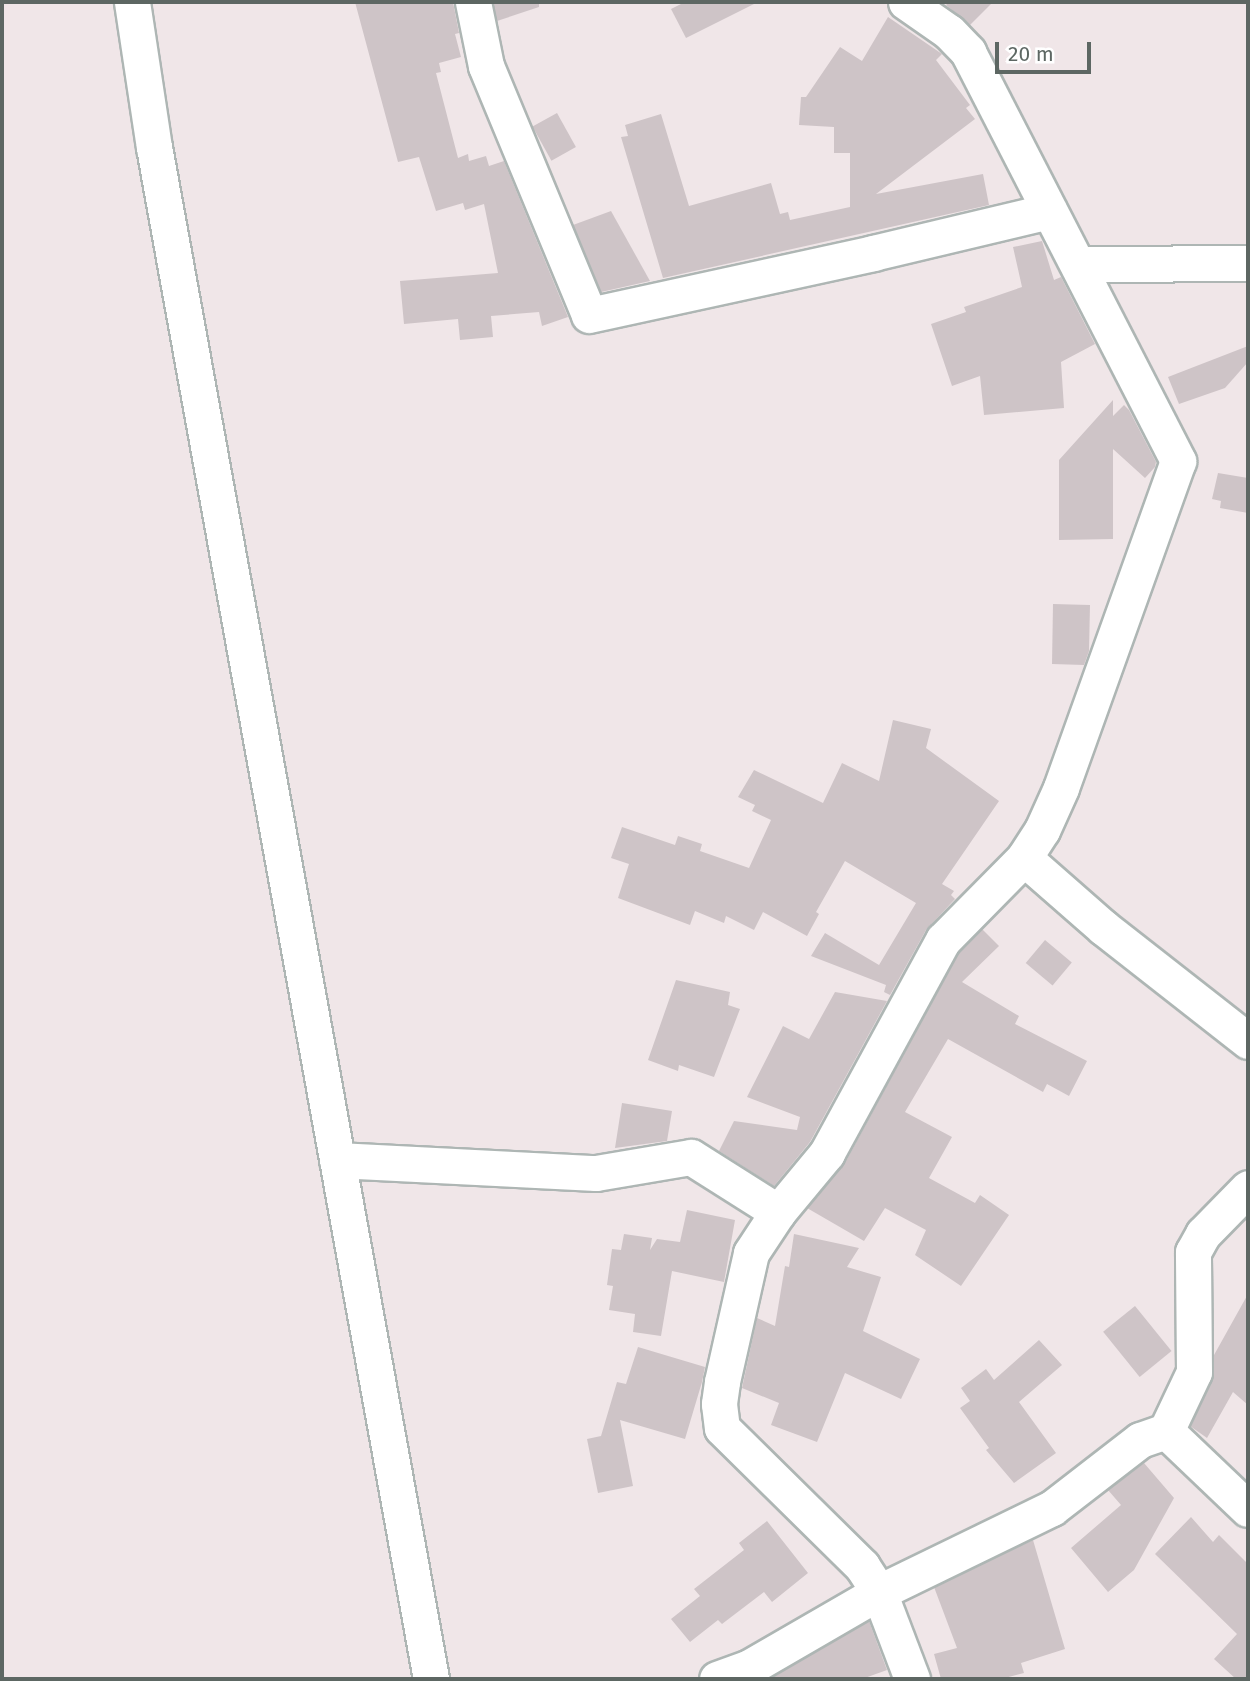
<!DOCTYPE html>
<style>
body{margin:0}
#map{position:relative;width:1250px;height:1681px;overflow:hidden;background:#f0e6e8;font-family:"Fira Sans",sans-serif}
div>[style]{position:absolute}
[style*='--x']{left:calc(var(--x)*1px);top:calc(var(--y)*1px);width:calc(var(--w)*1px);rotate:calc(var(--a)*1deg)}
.building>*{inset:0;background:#cec4c7;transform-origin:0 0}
.roads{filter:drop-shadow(2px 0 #aeb6b4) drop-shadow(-2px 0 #aeb6b4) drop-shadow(0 2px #aeb6b4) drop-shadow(0 -2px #aeb6b4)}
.minor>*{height:35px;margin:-17.5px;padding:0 17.5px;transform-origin:17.5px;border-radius:17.5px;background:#fff}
span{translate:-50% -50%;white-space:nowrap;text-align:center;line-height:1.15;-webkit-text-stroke:6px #fff;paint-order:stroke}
.frame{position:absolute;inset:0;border:4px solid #5d6763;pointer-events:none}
.scale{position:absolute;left:995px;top:42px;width:96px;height:32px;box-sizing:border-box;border:4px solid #5d6763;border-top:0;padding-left:9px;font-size:21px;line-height:24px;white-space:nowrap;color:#5d6763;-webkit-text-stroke:5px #fff;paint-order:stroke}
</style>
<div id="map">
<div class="building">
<div style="clip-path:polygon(355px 2px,453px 2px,459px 33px,455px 34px,461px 57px,439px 63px,441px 72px,436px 73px,458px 158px,468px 154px,469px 161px,486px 156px,489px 166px,504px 161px,568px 317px,542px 326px,539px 312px,491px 316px,493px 337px,460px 340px,458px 319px,404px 324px,400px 281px,498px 273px,484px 204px,465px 210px,463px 203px,436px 211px,419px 157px,398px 162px)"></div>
<div style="clip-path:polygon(493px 2px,539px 2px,539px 7px,497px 21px)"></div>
<div style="clip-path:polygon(685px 2px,758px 2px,686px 38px,671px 9px)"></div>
<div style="clip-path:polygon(949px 2px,993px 2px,970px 25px,946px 5px)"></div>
<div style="clip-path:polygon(888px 17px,942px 54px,936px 60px,970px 105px,966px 108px,975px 119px,876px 194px,983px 174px,989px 205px,663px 278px,621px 137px,628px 136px,625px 125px,661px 114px,689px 206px,771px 183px,780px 214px,788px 212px,790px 220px,850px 207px,850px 153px,834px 153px,834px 127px,799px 125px,801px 97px,806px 97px,840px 47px,862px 61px)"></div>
<div style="left:557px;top:113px;width:39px;height:28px;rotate:61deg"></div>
<div style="clip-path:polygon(611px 211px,650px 281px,601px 292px,573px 225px)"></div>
<div style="clip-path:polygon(1042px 241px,1054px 280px,1061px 277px,1095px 344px,1061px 362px,1064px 408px,984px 415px,980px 376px,952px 386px,931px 324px,966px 312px,964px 307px,1022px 287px,1013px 247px)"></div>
<div style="clip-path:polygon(1248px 346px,1248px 362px,1225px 388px,1179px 404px,1168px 377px)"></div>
<div style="clip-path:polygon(1113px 400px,1113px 416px,1124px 405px,1129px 410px,1156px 462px,1155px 467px,1145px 478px,1113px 449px,1113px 539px,1059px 540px,1059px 460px)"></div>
<div style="clip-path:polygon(1218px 473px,1248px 478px,1248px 513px,1220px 508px,1221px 501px,1212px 499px)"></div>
<div style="clip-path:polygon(1053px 604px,1090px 605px,1089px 651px,1084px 665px,1052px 664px)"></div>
<div style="clip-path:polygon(893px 720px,931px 729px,926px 748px,999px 801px,942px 884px,954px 891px,951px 895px,955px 899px,926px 930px,890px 995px,884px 992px,886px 985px,811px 956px,825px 933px,879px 965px,916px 903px,845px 861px,816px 912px,819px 914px,807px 936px,763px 912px,754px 930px,726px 916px,724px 923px,695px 911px,690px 925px,618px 898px,629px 864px,611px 858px,622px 827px,675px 845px,678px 836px,702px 844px,700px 851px,749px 868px,771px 820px,752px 811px,755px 805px,738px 797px,754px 770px,823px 803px,842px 763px,879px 781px)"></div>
<div style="clip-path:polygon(982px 929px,999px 946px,962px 982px,1019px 1016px,1015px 1024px,1087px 1061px,1069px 1096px,1047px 1084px,1043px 1092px,948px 1039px,905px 1112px,952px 1137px,929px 1178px,975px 1203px,980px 1195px,1009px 1215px,961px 1286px,915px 1255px,926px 1230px,885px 1208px,864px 1241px,807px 1208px,845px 1163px,959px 952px)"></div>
<div style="left:1045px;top:940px;width:35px;height:30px;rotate:40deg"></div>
<div style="clip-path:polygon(676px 980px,730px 992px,728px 1005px,740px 1009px,714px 1077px,679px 1065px,678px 1071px,648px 1060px)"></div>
<div style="clip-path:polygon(835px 992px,887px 1001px,810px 1142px,774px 1186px,719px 1151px,734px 1121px,797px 1130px,800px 1117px,747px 1097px,783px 1026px,809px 1039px)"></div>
<div style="clip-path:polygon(622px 1103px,672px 1111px,667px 1141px,615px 1148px)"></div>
<div style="clip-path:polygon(687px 1210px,735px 1220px,724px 1282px,672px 1271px,661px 1336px,633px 1332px,635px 1314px,609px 1310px,613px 1286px,607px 1285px,612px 1249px,621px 1250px,624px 1234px,652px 1238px,650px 1250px,657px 1239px,680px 1242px)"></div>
<div style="clip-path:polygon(794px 1234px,859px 1248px,847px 1267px,881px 1277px,863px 1331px,920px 1359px,901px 1399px,845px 1373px,817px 1442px,771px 1425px,779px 1403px,742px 1388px,757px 1318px,775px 1326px,785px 1266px,789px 1267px)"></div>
<div style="clip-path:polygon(1248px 1294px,1248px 1405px,1233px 1392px,1207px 1438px,1190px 1426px,1212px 1381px,1214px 1355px)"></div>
<div style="left:1135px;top:1306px;width:58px;height:41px;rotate:51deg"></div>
<div style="clip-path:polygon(1039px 1340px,1062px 1365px,1019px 1402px,1056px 1453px,1014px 1483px,986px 1450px,989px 1448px,960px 1408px,970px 1401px,961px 1388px,986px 1369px,994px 1380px)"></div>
<div style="clip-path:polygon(638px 1347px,705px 1367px,702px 1382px,685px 1439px,620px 1420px,633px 1486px,598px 1493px,587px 1439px,601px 1436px,617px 1382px,626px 1384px)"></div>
<div style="clip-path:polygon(1144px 1463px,1174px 1498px,1134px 1570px,1108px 1592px,1071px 1548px,1121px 1505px,1108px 1490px)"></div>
<div style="clip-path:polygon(1191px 1517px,1213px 1542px,1219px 1535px,1248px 1564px,1248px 1679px,1236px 1679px,1214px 1659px,1237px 1634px,1155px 1554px)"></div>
<div style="clip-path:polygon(767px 1521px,808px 1573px,772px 1602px,764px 1592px,722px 1624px,718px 1620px,690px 1642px,671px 1619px,700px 1596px,694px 1589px,744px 1550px,739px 1543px)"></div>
<div style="clip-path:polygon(1033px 1540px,1065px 1649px,1021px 1663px,1024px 1673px,1001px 1679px,941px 1679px,934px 1654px,957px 1648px,934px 1587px)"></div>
<div style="clip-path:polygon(869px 1621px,887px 1670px,862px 1679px,769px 1679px)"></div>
</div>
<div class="roads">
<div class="minor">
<div style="--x:132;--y:2;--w:147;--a:81.4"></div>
<div style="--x:154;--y:147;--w:1557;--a:79.75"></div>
<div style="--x:473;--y:2;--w:65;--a:78.5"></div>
<div style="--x:486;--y:66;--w:269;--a:67.5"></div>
<div style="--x:589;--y:315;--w:291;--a:-12.3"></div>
<div style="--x:873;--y:253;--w:181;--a:-13.4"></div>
<div style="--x:906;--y:2;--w:52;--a:34.9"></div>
<div style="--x:949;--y:32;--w:28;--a:46"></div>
<div style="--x:968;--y:52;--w:460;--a:62.8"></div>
<div style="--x:1178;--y:461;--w:347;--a:109.7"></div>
<div style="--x:1061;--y:788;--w:46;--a:114.3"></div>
<div style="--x:1042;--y:830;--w:33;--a:123"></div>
<div style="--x:1024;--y:858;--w:115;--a:134.6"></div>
<div style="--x:943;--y:940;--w:243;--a:118.6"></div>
<div style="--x:827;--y:1153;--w:77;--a:129.7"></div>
<div style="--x:778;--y:1212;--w:49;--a:123.4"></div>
<div style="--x:751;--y:1253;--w:132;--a:102.7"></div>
<div style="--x:722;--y:1382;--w:22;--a:98"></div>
<div style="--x:719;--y:1404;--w:24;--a:83"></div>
<div style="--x:722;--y:1428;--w:197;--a:44.6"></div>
<div style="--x:862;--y:1566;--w:31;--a:57"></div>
<div style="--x:879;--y:1592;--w:93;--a:69.2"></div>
<div style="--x:1079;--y:264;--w:169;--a:-0.3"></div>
<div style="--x:1024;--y:858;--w:106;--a:41.2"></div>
<div style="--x:1104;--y:928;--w:183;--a:38.1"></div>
<div style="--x:337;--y:1160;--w:259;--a:2.9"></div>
<div style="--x:596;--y:1173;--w:96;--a:-9.6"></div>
<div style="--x:691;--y:1157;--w:103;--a:32.3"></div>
<div style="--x:1166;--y:1431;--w:113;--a:43.6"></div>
<div style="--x:717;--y:1679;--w:33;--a:-20"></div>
<div style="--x:748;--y:1668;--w:151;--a:-30.1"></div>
<div style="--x:879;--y:1592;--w:192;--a:-25.9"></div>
<div style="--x:1052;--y:1508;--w:111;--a:-37.7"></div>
<div style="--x:1140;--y:1440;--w:28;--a:-19"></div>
<div style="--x:1166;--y:1431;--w:65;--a:-64.6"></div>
<div style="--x:1194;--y:1372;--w:120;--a:-90.5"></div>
<div style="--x:1193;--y:1252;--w:21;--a:-61"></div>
<div style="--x:1203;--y:1234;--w:64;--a:-45.6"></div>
</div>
</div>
<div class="frame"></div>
<div class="scale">20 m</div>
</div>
